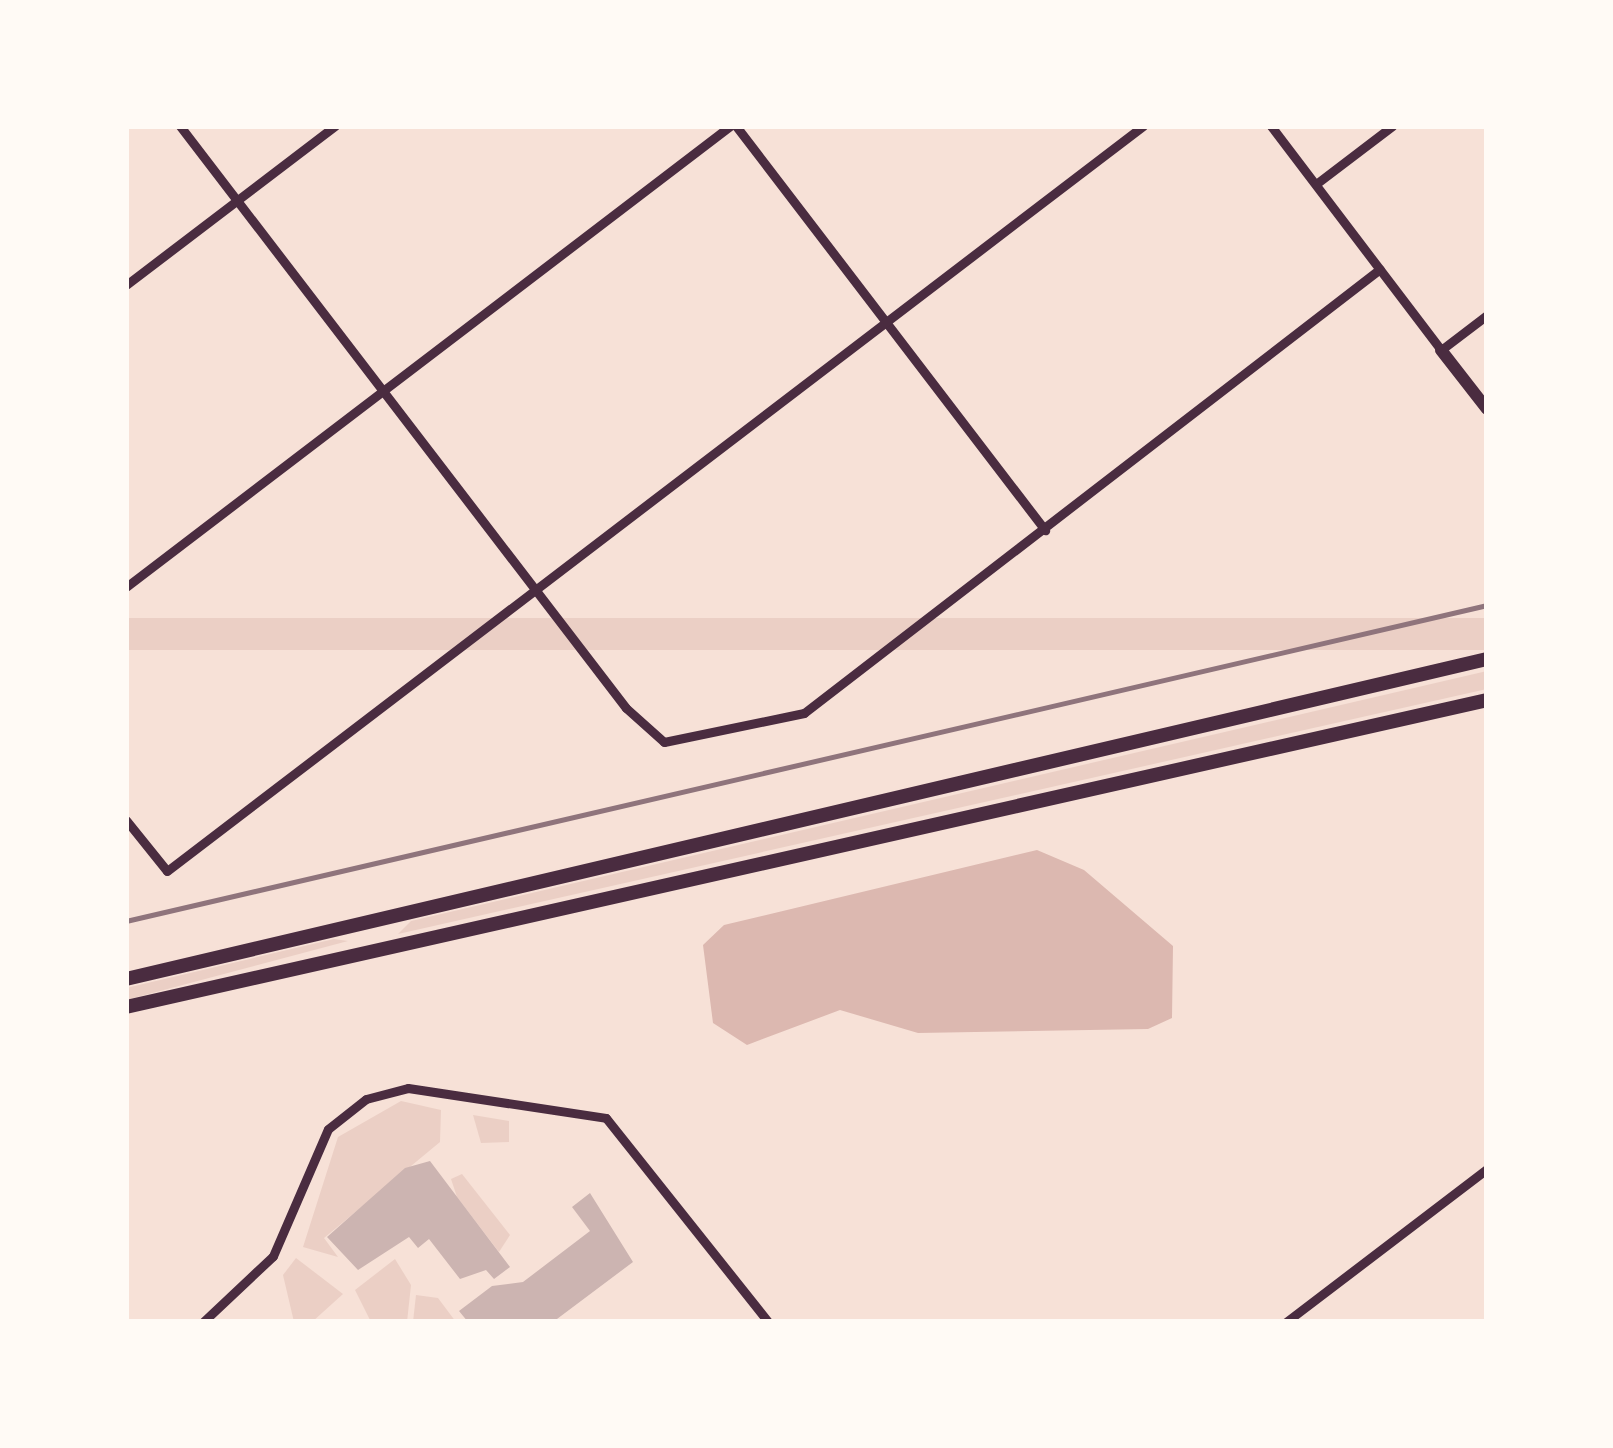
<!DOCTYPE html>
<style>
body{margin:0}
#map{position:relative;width:1613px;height:1448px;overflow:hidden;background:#f7e1d7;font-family:Lato,sans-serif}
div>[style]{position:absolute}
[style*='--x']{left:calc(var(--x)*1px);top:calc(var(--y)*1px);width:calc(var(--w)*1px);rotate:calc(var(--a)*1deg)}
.green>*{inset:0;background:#ebcfc5;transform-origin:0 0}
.water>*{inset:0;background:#dcb8b0}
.building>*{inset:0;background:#ccb4b1}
.minor>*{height:9px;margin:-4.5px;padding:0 4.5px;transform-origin:4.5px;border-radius:4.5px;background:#4a2c40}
.tertiary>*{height:12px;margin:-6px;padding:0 6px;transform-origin:6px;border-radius:6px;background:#4a2c40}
.secondary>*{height:14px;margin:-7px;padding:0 7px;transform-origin:7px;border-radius:7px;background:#4a2c40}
.rail>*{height:4.5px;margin:-2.25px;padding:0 2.25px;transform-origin:2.25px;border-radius:2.25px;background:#8f747c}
span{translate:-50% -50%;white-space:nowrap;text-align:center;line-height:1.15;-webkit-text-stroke:9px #fffaf5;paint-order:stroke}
.frame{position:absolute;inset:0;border:129px solid #fffaf5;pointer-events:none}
</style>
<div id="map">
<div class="green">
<div style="left:1487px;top:618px;width:32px;height:1397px;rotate:90deg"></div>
<div style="clip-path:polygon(1487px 671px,1487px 689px,398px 934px,411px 921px)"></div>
<div style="clip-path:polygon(334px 939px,348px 941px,126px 1000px,126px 988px)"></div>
<div style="clip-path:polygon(401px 1101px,441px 1110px,440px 1142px,324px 1238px,338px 1257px,303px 1247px,338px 1137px)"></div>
<div style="clip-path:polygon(473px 1115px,509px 1121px,509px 1142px,481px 1143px)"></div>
<div style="clip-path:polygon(462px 1174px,510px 1235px,499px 1252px,457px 1197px,451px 1179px)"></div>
<div style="clip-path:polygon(296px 1258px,343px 1294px,312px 1322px,294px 1322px,283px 1275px)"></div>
<div style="clip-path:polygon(395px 1259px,411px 1285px,407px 1322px,371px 1322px,355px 1290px)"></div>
<div style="clip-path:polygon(416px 1295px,438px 1298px,456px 1322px,413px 1322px)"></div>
</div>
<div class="water">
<div style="clip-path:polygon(1037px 850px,1084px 870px,1173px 946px,1172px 1018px,1148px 1029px,918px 1033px,840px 1010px,747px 1045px,713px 1023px,703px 945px,724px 925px)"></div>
</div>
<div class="building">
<div style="clip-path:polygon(430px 1161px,510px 1267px,494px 1279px,486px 1270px,460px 1279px,429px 1239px,418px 1248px,409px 1237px,358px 1270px,327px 1237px,405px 1168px)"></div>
<div style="clip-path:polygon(590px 1193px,633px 1262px,553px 1322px,468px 1322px,459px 1311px,492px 1286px,523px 1282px,590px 1231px,572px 1207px)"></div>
</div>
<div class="minor">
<div style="--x:180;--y:126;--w:733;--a:52.54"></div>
<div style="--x:626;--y:708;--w:51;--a:41.8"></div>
<div style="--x:664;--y:742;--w:143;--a:-11.7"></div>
<div style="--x:804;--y:713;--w:727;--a:-37.63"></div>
<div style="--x:736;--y:126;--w:509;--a:52.59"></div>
<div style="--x:1271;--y:126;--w:281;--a:52.8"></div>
<div style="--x:1441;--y:350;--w:58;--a:-37.3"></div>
<div style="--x:1316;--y:184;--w:96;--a:-37.3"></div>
<div style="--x:126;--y:285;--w:263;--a:-37.3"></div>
<div style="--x:126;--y:587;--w:760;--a:-37.35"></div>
<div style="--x:126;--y:820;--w:65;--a:51.2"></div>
<div style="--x:167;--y:871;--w:1228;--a:-37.36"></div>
<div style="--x:203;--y:1322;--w:96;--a:-43.3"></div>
<div style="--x:273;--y:1256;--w:138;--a:-66.6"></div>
<div style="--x:328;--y:1129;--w:48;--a:-38.3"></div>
<div style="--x:366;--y:1099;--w:43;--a:-14.7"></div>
<div style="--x:408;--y:1088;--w:200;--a:8.6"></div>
<div style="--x:606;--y:1118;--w:260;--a:51.5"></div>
<div style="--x:1286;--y:1322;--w:253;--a:-37.3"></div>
</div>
<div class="tertiary">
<div style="--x:1441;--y:350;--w:75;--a:52.1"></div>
</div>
<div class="secondary">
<div style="--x:126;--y:979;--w:1398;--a:-13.23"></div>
<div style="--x:126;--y:1007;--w:1395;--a:-12.71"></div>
</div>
<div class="rail">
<div style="--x:126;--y:921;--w:1397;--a:-13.07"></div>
</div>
<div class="frame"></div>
</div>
